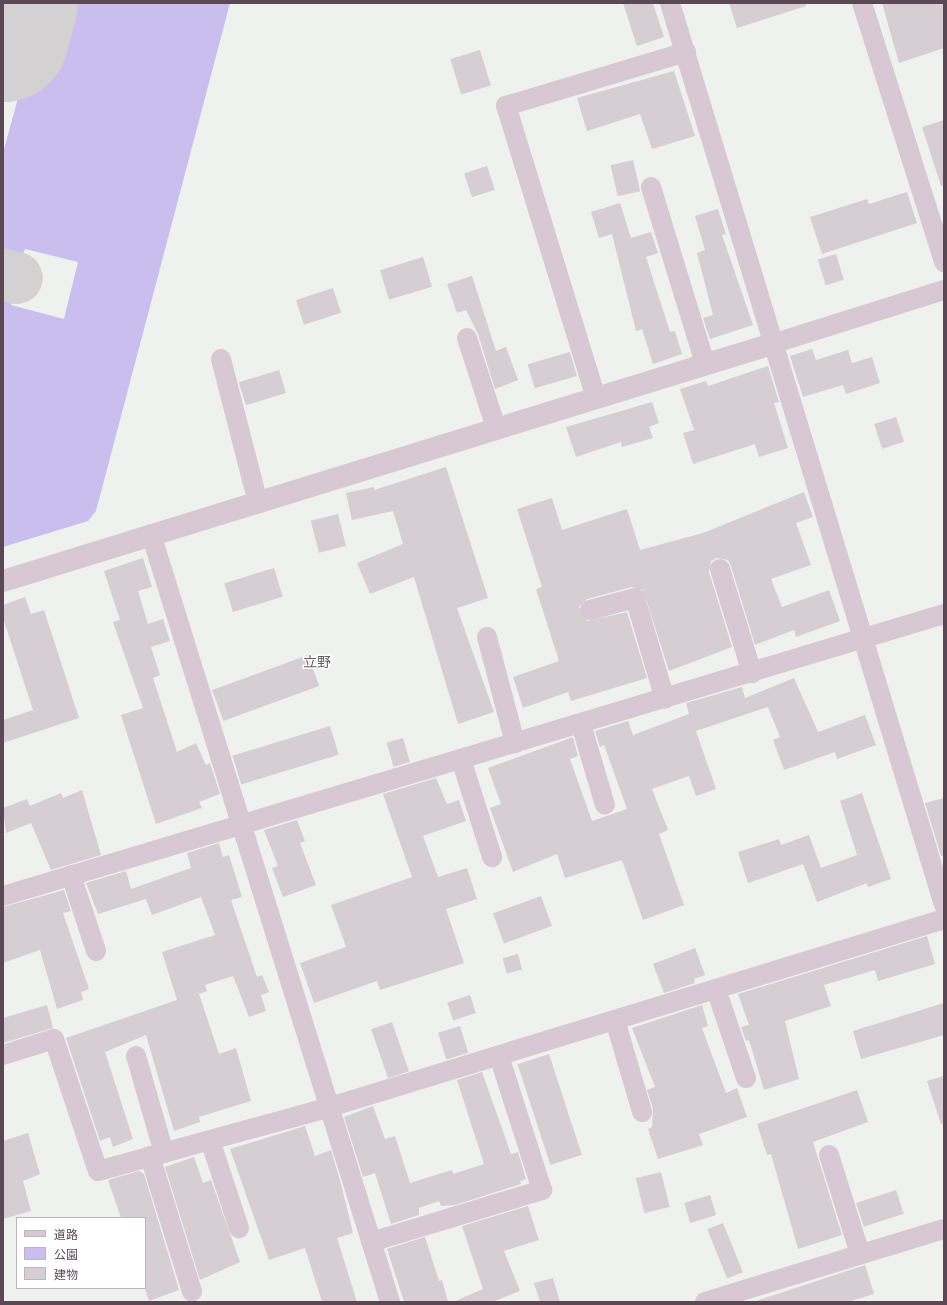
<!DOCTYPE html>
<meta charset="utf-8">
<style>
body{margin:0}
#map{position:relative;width:947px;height:1305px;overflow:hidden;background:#eff1ef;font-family:Helvetica,"Noto Sans JP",sans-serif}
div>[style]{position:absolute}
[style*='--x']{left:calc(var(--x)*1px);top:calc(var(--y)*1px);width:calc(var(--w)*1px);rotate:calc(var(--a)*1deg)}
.green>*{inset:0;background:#c9beee}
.taxiway>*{height:52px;margin:-26px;padding:0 26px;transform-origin:26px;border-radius:26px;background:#d4d1d2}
.runway>*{height:131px;margin:-65.5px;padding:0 65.5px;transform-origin:65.5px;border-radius:65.5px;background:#d4d1d2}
.building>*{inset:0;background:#d6ced2;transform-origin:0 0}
.minor>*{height:20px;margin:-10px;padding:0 10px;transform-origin:10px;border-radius:10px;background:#d8c8d3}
.tertiary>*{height:22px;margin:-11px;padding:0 11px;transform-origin:11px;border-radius:11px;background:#d8c8d3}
span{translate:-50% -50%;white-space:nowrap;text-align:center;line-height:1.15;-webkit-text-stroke:3px #fff;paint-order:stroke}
.quarter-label{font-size:14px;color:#635b60}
.frame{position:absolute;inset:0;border:4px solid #5c4755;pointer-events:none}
.legend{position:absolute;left:16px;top:1217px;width:130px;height:72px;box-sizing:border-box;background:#fff;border:1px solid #beb5bb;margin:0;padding:5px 7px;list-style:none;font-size:12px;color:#5c4755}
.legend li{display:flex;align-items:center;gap:8px;height:20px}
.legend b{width:20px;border:1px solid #beb5bb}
</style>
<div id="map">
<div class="green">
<div style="clip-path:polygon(44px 3px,230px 3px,96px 511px,88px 521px,3px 547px,3px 295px,13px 297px,11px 305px,64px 319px,78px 262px,25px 249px,23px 254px,3px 250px,3px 153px)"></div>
</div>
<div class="taxiway">
<div style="--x:3;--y:275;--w:14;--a:12"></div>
</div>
<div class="runway">
<div style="--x:3;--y:36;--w:34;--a:-75"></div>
</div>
<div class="building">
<div style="clip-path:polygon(623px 3px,653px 3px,664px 37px,637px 46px)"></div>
<div style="clip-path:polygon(729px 3px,805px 3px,806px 6px,737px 28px)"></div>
<div style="clip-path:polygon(882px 3px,944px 3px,944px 48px,899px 63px)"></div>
<div style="left:480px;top:50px;width:37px;height:31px;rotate:73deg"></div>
<div style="clip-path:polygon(674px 71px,695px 136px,652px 149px,640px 114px,587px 131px,577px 98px)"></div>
<div style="clip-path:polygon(944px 120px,944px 185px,941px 186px,922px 127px)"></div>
<div style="left:633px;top:160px;width:32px;height:23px;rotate:77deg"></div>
<div style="left:487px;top:166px;width:25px;height:24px;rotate:72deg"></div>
<div style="clip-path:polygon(907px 192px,917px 223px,822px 254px,810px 217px,867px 199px,869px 204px)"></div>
<div style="clip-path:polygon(620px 203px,631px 238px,651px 232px,658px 253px,646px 257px,670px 332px,675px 331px,682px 354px,653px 364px,642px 329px,636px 331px,612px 234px,599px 238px,591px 212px)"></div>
<div style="clip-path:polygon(718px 209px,726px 234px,722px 235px,753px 325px,710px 339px,703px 318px,713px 315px,697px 253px,705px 250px,695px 216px)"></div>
<div style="left:836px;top:254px;width:27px;height:19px;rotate:73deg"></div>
<div style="left:423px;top:257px;width:31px;height:45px;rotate:73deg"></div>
<div style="clip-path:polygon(472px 276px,496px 351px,506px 347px,518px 380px,495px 389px,478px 334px,466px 310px,457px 313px,447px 284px)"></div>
<div style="left:333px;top:288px;width:26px;height:39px;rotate:72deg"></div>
<div style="clip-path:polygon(812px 349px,816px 360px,848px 350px,852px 363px,872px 357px,880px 383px,846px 394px,843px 385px,803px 397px,790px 356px)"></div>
<div style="left:570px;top:352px;width:25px;height:44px;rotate:74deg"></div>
<div style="clip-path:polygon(768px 366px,779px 402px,774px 403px,788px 448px,759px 457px,755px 444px,693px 464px,683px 433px,694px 430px,680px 389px,706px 381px,708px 386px)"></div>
<div style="left:279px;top:370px;width:24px;height:42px;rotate:73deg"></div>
<div style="clip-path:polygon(652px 402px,659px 423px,649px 427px,653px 438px,622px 447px,621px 442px,576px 457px,566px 427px)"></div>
<div style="left:896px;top:417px;width:26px;height:23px;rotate:72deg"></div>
<div style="clip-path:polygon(446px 467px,488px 598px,457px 608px,494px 712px,458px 724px,414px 577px,370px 594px,357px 563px,403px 544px,393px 511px,352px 520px,346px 493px,374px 487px,374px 490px)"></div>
<div style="clip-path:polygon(804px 492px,813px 517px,796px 523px,811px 565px,771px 579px,782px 607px,829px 590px,840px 621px,796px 637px,794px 630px,755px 645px,731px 566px,728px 560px,717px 558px,711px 561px,709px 572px,732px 647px,669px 671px,643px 590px,632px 587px,587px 599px,579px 607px,587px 621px,627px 612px,647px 678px,571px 701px,568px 692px,523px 708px,513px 677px,559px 661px,536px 589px,542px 587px,517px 509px,552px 498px,562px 530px,627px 509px,640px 550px,703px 533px)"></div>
<div style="left:338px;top:514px;width:33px;height:28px;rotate:76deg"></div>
<div style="clip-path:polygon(143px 558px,152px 587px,138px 591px,148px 624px,163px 619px,170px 641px,151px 647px,160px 675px,153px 678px,177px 752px,196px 743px,206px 765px,210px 763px,220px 794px,199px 802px,202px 808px,156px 824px,121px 715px,143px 708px,113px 622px,120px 620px,104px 571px)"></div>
<div style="left:274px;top:568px;width:30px;height:52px;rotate:73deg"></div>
<div style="clip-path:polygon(25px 597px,31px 614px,44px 610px,79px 718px,3px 743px,3px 720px,33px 710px,3px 618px,3px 605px)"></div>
<div style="left:308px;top:655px;width:33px;height:102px;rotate:70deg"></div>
<div style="clip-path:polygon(794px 678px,818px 732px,865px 715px,876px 745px,837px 759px,835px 752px,784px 770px,773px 740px,780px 737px,768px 707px,696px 731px,716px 789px,696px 796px,689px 776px,652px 789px,668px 830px,659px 834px,684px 905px,643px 920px,622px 860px,565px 878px,557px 854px,513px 872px,490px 808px,501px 804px,488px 768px,573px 737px,578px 756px,570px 759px,592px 821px,627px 809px,604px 745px,600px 747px,595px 731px,628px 721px,633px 735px,689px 714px,686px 703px,742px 687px,745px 698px)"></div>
<div style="left:330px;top:726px;width:30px;height:102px;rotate:73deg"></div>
<div style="left:403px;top:738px;width:25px;height:17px;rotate:74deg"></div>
<div style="clip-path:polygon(436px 778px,447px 804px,459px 800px,466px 821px,423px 836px,438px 877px,467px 868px,477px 899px,446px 909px,464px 963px,380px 990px,377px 981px,314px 1003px,300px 963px,346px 947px,331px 905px,412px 877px,383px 794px)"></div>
<div style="clip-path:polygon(82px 790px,101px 855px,51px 870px,31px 823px,6px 833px,3px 808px,27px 799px,30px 806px,61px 793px,63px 798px)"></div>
<div style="clip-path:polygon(862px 793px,891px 879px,868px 887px,867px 883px,817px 902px,803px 864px,748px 883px,738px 852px,779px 839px,781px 845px,809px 835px,821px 868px,857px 855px,840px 801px)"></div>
<div style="clip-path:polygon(944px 798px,944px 855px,941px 856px,925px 803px)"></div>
<div style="clip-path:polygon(297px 820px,305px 841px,300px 843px,316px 885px,283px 897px,272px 868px,278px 866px,264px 830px)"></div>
<div style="clip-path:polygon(219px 843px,223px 857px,229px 855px,242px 897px,231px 900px,257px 977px,262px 975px,269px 992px,261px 995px,266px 1011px,249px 1017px,233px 976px,205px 985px,207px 991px,199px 994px,219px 1054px,236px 1048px,251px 1101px,199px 1117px,200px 1122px,174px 1131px,146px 1035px,105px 1052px,133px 1139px,113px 1147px,110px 1137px,100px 1141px,66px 1038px,177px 1000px,162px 952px,215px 935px,201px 897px,152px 915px,146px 899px,98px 914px,86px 883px,126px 871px,131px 889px,191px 868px,187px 853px)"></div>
<div style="clip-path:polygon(64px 890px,71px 911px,63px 913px,89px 989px,81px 992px,83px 1000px,57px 1009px,40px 950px,3px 963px,3px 907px)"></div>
<div style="left:541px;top:896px;width:32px;height:51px;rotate:70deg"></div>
<div style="clip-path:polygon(927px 936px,935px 964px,878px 981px,875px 970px,824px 985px,831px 1006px,785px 1021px,799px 1079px,764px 1090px,749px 1040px,746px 1041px,741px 1027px,749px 1025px,738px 994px)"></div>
<div style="clip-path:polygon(695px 948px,705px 975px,694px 979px,695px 983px,664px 993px,653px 964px)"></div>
<div style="left:518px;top:954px;width:16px;height:16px;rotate:75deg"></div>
<div style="left:470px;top:995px;width:19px;height:24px;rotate:72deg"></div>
<div style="clip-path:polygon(944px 1003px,944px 1035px,861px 1059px,853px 1031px)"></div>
<div style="clip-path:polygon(47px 1005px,53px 1028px,3px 1043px,3px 1018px)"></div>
<div style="clip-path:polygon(702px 1005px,708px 1026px,702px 1028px,726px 1093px,737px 1088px,747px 1117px,699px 1134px,703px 1145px,658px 1159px,648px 1129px,652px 1127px,653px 1109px,647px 1090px,655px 1087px,632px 1028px)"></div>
<div style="left:392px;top:1022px;width:52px;height:22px;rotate:71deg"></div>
<div style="left:460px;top:1026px;width:28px;height:23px;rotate:73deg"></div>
<div style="left:549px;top:1054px;width:106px;height:33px;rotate:72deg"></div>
<div style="clip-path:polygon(482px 1072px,511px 1154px,518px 1152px,526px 1179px,520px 1181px,521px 1184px,455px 1205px,441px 1206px,439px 1201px,419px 1208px,419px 1215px,391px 1224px,375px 1173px,363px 1177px,344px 1117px,373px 1106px,385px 1139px,395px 1136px,410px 1183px,452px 1170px,453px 1174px,484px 1164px,457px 1080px)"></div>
<div style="clip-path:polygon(944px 1076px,944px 1123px,941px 1124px,927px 1081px)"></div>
<div style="clip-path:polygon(857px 1090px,868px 1122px,813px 1142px,842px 1235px,798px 1249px,771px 1154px,767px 1155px,757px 1124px)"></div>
<div style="clip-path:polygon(305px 1126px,315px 1156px,331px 1150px,341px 1184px,353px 1233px,337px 1238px,357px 1302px,322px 1302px,305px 1248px,269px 1260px,230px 1149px)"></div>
<div style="clip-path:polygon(28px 1133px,40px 1174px,23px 1181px,31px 1211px,3px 1219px,3px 1141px)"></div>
<div style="clip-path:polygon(194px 1157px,203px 1183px,211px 1180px,240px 1262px,200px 1280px,165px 1167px)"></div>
<div style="clip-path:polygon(139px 1171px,144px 1174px,179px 1290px,149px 1301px,145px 1289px,145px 1218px,121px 1218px,108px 1180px)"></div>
<div style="left:661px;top:1172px;width:36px;height:26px;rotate:76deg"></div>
<div style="left:896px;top:1190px;width:25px;height:42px;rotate:72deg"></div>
<div style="left:710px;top:1195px;width:21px;height:27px;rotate:73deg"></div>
<div style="clip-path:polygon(528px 1206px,539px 1240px,504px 1251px,520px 1291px,492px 1302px,453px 1302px,483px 1289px,462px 1226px)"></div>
<div style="left:723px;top:1223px;width:53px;height:17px;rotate:68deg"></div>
<div style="clip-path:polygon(425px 1237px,439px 1281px,442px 1280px,448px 1302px,404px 1302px,387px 1249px)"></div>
<div style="clip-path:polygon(865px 1265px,874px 1294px,848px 1302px,753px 1302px)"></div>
<div style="clip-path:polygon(553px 1278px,560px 1302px,540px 1302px,534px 1283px)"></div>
</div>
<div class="minor">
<div style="--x:670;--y:3;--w:943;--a:73.1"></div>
<div style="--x:862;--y:3;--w:272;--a:72.4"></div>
<div style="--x:651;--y:187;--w:185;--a:73"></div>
<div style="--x:467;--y:338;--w:95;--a:72.1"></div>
<div style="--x:775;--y:343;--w:177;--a:-17.4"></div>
<div style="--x:221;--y:359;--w:149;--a:75.6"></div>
<div style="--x:596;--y:398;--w:306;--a:-107.1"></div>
<div style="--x:506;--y:106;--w:188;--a:-16.7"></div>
<div style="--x:151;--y:534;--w:804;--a:72.71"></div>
<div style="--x:720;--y:569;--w:109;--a:72.9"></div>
<div style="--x:590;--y:610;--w:47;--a:-14.9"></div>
<div style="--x:635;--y:598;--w:105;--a:73.5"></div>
<div style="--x:487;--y:637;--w:110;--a:75.2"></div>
<div style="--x:581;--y:724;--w:84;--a:73.5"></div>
<div style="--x:461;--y:759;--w:103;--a:72.4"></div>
<div style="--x:71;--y:875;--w:80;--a:71.8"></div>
<div style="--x:3;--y:896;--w:982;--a:-16.68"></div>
<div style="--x:716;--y:989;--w:94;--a:71.4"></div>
<div style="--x:615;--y:1020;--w:96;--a:73.6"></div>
<div style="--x:3;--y:1055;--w:53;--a:-17.4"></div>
<div style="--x:54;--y:1039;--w:139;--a:71.6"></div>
<div style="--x:98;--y:1171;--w:241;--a:-15.4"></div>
<div style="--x:330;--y:1107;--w:642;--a:-17.02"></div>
<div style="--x:136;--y:1056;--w:101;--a:73.9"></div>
<div style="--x:210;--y:1140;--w:93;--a:71.8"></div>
<div style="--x:829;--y:1155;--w:104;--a:72.6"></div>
<div style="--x:150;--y:1156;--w:142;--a:72.8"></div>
<div style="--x:371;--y:1242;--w:179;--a:-16.9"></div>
<div style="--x:542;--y:1190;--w:141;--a:-107.8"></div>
<div style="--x:705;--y:1302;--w:250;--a:-17"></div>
</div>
<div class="tertiary">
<div style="--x:3;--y:581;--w:808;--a:-17.13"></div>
</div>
<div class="quarter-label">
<span style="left:317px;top:662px">立野</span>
</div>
<div class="frame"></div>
<ul class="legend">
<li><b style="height:5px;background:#d8c8d3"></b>道路</li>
<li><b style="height:11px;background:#c9beee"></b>公園</li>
<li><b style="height:11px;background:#d6ced2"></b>建物</li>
</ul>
</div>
